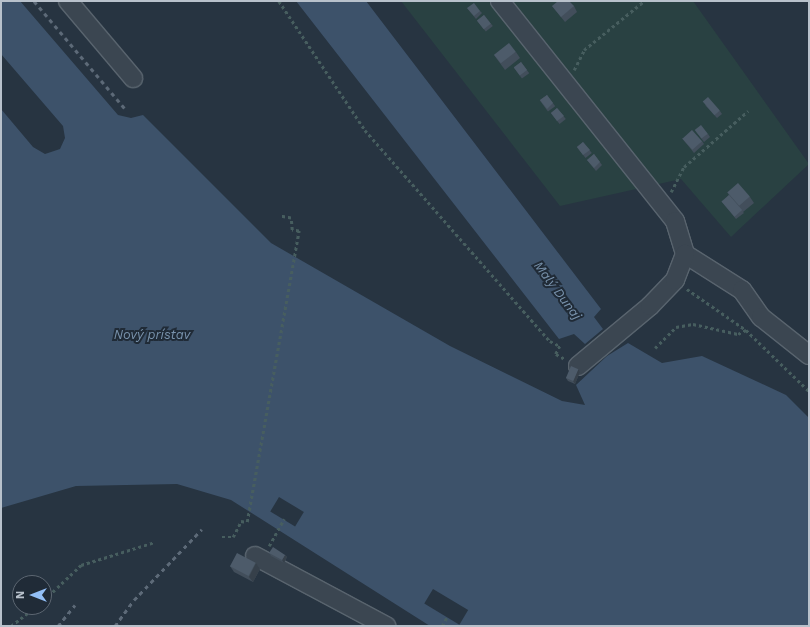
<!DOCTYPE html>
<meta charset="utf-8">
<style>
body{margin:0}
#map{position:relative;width:810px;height:627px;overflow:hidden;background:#273441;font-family:"Work Sans",sans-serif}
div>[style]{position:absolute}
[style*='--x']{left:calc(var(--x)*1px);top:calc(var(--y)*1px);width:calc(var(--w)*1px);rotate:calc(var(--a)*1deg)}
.green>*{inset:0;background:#294142}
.water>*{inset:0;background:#3d526a}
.pier>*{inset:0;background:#273441;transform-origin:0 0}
.path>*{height:2.5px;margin-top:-1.25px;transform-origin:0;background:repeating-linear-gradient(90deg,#475e5f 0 3px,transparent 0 6px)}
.roads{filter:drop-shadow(1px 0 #59646e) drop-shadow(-1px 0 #59646e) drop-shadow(0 1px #59646e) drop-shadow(0 -1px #59646e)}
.minor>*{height:18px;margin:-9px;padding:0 9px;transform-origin:9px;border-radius:9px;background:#3b4651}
.rail>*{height:3px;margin-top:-1.5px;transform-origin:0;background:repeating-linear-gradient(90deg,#5d6a78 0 4px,transparent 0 8px)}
.wall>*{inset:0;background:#424e5b;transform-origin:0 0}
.shaded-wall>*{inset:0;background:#36404a}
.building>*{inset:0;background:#4d5b6a;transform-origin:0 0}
span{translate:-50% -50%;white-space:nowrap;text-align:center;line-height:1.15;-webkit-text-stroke:4px #202b37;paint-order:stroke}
.water-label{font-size:13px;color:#7993ad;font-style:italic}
.frame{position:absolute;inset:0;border:2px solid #b8c1cb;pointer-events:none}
.north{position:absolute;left:12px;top:575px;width:40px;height:40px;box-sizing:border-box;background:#202b37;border:1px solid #5d6772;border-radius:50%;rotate:270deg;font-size:11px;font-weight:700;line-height:16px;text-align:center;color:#b8c1cb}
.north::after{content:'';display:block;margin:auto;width:14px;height:18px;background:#92bff6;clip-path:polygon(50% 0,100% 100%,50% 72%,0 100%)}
</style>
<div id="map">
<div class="green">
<div style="clip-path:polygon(401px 1px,693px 1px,809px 164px,731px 237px,681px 179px,560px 206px)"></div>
</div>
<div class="water">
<div style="clip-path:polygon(1px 1px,20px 1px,118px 115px,131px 118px,143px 115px,271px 243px,450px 346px,562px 401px,585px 405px,576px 385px,607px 356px,628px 343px,662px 363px,702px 356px,786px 395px,809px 418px,809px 626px,430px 626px,231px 500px,177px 484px,76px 486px,1px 508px,1px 109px,33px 147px,45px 154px,60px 149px,65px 138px,63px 126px,1px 54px)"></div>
<div style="clip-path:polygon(296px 1px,366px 1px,601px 309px,594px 317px,603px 329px,585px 344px,574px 334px,559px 339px)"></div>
</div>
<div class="pier">
<div style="left:279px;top:497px;width:29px;height:17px;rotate:31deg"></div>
<div style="left:433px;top:589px;width:41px;height:17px;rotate:31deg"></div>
</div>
<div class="path">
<div style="--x:279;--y:1;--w:155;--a:56.3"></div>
<div style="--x:365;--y:130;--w:281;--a:48.8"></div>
<div style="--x:550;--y:341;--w:11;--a:27"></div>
<div style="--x:560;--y:346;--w:9;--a:117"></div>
<div style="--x:556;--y:354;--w:10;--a:29"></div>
<div style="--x:574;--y:70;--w:22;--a:-63"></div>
<div style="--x:584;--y:50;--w:77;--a:-39.2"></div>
<div style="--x:671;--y:192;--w:28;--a:-63"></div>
<div style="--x:684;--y:167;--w:85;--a:-41.2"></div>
<div style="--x:687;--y:289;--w:72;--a:34.8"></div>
<div style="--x:746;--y:330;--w:88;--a:44.1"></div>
<div style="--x:655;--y:348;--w:30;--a:-45"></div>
<div style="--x:676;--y:327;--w:17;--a:-10"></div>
<div style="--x:693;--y:324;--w:46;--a:12.5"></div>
<div style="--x:738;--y:334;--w:9;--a:-27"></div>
<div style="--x:222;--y:537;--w:11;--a:0"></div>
<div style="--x:233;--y:537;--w:18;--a:-63"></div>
<div style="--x:241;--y:521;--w:6;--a:9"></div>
<div style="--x:247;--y:522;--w:296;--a:-79.9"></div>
<div style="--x:299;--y:231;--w:7;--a:-172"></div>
<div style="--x:292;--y:230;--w:12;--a:-95"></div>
<div style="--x:291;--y:218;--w:11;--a:-170"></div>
<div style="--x:269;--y:546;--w:31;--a:-61"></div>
<div style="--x:44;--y:600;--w:51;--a:-43.4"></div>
<div style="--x:81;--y:565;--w:77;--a:-17.3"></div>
<div style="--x:11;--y:626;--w:31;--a:-38"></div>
<div style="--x:442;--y:626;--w:10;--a:-61"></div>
</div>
<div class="roads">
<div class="minor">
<div style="--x:68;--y:1;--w:101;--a:49.8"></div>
<div style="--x:500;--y:1;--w:281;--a:51.5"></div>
<div style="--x:675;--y:221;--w:34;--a:73"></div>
<div style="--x:685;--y:254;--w:67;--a:32.3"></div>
<div style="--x:742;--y:290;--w:33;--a:55"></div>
<div style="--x:761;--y:317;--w:61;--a:38.4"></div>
<div style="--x:578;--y:366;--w:94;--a:-39.8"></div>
<div style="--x:650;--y:306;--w:36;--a:-46"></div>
<div style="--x:675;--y:280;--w:28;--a:-69"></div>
<div style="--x:255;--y:556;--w:149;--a:28.1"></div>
</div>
</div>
<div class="rail">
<div style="--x:34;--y:1;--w:143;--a:49.8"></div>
<div style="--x:58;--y:626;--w:27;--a:-51"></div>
<div style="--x:115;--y:626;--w:32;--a:-54"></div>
<div style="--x:134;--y:600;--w:98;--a:-46.2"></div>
</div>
<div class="wall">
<div style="clip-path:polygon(552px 6px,574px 6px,577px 12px,565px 22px)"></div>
<div style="clip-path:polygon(467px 8px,480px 11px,482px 13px,476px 19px)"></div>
<div style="left:484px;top:15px;width:14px;height:9px;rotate:51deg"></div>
<div style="clip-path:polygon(516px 52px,520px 58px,505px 70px,494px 55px)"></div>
<div style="left:521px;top:62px;width:14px;height:9px;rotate:54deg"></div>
<div style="left:547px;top:95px;width:14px;height:9px;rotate:54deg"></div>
<div style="clip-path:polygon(705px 105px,720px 111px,722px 114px,717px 118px)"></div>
<div style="left:557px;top:108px;width:14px;height:8px;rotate:51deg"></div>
<div style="clip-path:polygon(695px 130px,708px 134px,710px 137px,704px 142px)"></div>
<div style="clip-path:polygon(682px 138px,702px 141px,704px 144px,694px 153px)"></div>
<div style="left:583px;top:142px;width:14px;height:8px;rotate:51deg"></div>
<div style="clip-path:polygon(594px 154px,602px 165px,596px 171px,587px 160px)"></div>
<div style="clip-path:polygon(727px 192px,750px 197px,754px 203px,743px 212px,744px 213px,736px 219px,722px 202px,729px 195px)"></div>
<div style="clip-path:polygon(578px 369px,580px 372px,575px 384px,568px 381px,566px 378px)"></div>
<div style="clip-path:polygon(269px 553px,285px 555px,287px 557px,284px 563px,271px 556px)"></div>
<div style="clip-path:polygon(256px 563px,260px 569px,253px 582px,234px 572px,230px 566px)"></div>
</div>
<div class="shaded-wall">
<div style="clip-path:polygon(578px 369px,580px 372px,575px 384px,573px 381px)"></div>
<div style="clip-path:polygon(285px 555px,287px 557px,284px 563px,282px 560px)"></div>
<div style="clip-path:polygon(256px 563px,260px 569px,253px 582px,249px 577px)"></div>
</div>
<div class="building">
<div style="clip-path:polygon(558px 1px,569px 1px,574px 6px,561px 17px,552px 6px)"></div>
<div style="clip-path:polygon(474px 3px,480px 11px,474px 16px,467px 8px)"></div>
<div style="left:484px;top:15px;width:11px;height:9px;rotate:52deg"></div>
<div style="left:509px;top:43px;width:11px;height:19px;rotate:52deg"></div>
<div style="left:521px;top:62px;width:10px;height:9px;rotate:53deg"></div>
<div style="clip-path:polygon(547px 95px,553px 103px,547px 109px,540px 100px)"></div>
<div style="left:708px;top:97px;width:18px;height:7px;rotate:49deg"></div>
<div style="clip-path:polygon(557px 108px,564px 116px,557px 121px,551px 113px)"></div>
<div style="left:701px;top:125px;width:11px;height:8px;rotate:52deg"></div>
<div style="left:692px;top:130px;width:15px;height:13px;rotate:48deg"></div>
<div style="clip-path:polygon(583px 142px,590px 150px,583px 155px,577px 147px)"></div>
<div style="clip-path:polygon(594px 154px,600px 162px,594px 168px,587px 160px)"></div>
<div style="left:738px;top:183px;width:18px;height:14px;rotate:49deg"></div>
<div style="left:729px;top:195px;width:20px;height:10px;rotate:49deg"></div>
<div style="left:571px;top:366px;width:8px;height:13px;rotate:23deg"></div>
<div style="clip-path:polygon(273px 547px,285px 555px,282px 560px,269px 553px)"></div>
<div style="left:237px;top:553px;width:21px;height:15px;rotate:28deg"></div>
</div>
<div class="water-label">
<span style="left:557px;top:291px;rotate:53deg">Malý Dunaj</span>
<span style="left:152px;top:335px">Nový prístav</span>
</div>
<div class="frame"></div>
<div class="north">N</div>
</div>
